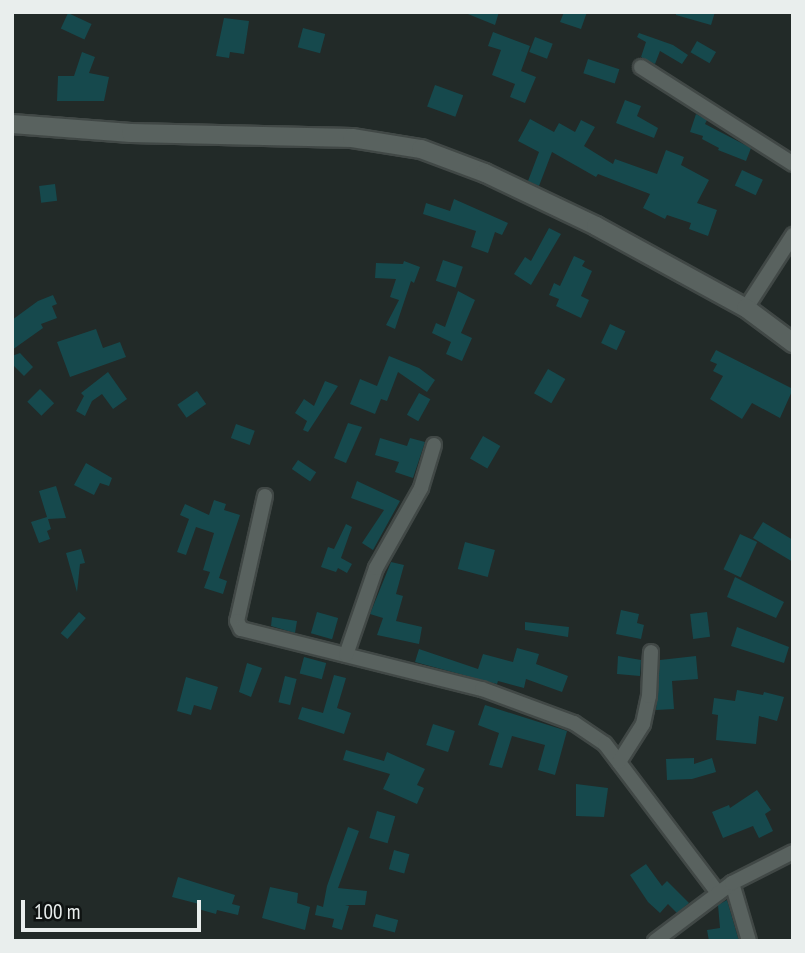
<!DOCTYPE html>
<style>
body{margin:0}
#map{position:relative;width:805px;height:953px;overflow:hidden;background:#222a28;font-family:"PT Sans Narrow",sans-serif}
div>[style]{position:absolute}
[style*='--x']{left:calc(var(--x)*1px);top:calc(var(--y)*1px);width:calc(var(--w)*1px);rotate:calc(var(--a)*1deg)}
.building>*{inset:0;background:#16494d;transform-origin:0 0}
.roads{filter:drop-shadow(2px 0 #414846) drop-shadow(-2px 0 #414846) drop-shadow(0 2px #414846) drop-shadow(0 -2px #414846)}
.minor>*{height:14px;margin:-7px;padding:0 7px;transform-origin:7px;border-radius:7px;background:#59625f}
.tertiary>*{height:18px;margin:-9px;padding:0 9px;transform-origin:9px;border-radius:9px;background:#59625f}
span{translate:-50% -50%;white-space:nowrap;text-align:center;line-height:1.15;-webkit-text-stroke:5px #0e1211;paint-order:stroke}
.frame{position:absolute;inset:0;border:14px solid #e9eeed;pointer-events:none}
.scale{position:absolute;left:21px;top:900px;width:180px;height:32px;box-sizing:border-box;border:4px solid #e9eeed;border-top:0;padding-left:9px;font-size:21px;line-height:24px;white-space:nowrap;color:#e9eeed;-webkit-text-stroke:5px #0e1211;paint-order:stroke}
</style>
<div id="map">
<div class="building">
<div style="clip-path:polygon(463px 12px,499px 12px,495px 25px)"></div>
<div style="clip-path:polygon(564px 12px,587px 12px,581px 29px,560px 22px)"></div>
<div style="clip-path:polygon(676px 12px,715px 12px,711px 25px,676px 15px)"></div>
<div style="left:68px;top:13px;width:26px;height:17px;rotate:25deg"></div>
<div style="clip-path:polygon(224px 18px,249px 21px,244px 54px,230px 52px,229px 58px,216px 56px)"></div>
<div style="left:303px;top:28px;width:23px;height:20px;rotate:15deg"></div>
<div style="clip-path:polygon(493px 32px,530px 46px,521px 71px,536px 77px,525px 103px,510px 97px,515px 84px,492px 75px,501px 50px,488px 46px)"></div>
<div style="clip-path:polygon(639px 33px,673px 45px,688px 55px,682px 64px,660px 51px,655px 64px,641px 57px,646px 42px,637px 37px)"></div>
<div style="left:535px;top:37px;width:19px;height:16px;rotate:21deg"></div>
<div style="left:697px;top:41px;width:22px;height:13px;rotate:30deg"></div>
<div style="clip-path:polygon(82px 52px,95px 57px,89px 73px,109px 77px,104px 101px,57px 101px,58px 76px,74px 76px)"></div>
<div style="left:588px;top:59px;width:33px;height:15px;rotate:18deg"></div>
<div style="left:435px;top:85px;width:30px;height:23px;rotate:20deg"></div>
<div style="clip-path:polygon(625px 100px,641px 106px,637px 116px,658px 128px,654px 138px,616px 123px)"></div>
<div style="clip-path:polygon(696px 114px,707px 120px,705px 124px,751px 148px,746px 161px,718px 150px,719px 148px,702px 139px,703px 136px,690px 132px)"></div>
<div style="clip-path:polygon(530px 119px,554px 132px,559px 123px,575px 132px,581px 120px,595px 127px,584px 146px,613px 164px,615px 159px,657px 174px,666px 150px,684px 157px,681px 165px,709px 180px,697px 203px,717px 210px,708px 236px,689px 229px,691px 223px,667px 215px,665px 219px,643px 208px,650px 194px,598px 174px,596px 177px,552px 152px,539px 186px,528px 181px,539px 152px,518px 141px)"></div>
<div style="left:742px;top:170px;width:23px;height:17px;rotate:25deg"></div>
<div style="left:55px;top:184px;width:17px;height:16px;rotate:83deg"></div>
<div style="clip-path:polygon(454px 199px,508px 223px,502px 235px,495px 232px,488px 253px,471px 247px,476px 231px,423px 214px,426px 203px,450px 211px)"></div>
<div style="clip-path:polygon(549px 228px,561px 234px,531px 285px,514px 274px,525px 257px,531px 261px)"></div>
<div style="clip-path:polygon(574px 256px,585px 261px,582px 266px,592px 271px,581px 296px,589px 300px,581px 318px,556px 306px,559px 299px,549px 295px,554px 283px,560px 286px)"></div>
<div style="left:443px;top:260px;width:21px;height:22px;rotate:19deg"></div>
<div style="clip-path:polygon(404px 261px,420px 267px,414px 283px,411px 281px,395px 329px,386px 325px,399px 300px,390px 297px,396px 279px,375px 278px,376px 263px,403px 264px)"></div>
<div style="clip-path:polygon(458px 291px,475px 300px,461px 333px,472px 338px,462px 361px,446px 354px,451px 342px,432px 333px,436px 323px,445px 327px)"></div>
<div style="clip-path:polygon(53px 295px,57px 304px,52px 306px,57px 318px,41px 324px,43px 328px,12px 350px,12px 320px,38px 301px)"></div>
<div style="left:610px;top:324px;width:17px;height:21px;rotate:25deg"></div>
<div style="clip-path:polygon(96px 329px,103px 348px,120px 342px,126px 357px,70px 377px,57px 342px)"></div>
<div style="clip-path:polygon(716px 350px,793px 389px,780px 418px,752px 403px,742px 419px,710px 399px,723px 376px,713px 371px,717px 364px,710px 361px)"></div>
<div style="clip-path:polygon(20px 353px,33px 367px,24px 376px,12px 364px,12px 356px)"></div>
<div style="clip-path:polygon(389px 356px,419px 368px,435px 380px,427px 392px,398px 372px,387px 401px,381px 399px,375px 414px,350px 404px,360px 379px,377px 386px)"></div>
<div style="left:548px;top:369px;width:20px;height:28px;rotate:30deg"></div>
<div style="clip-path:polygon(108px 372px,127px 399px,113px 409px,102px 394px,92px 401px,85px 416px,76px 411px,84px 396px,81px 393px)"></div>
<div style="clip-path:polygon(325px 381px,338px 386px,308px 432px,303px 430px,307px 421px,295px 413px,304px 399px,314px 406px)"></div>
<div style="left:40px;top:389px;width:20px;height:18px;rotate:45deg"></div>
<div style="left:197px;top:391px;width:16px;height:24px;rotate:55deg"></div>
<div style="left:419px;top:393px;width:13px;height:25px;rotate:29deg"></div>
<div style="clip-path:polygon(348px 423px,362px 427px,346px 463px,334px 458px)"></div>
<div style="left:236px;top:424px;width:20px;height:15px;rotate:20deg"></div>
<div style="left:483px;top:436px;width:20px;height:26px;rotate:30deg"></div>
<div style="clip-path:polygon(380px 438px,407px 446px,410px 438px,425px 442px,413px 478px,395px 472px,399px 462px,375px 455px)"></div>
<div style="left:298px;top:460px;width:22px;height:11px;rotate:34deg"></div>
<div style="clip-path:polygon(86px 463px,112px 478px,109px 486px,100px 483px,94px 495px,74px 485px)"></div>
<div style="clip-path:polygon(357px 481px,400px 501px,373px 550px,362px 543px,384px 510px,351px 498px)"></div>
<div style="clip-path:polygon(56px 486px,66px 518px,48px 519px,51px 529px,47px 531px,50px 539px,39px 543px,31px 522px,47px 517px,39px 491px)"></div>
<div style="clip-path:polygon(214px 500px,226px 504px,224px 510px,240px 515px,219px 578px,227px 581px,223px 594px,204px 588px,210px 572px,203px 570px,214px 533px,196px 527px,186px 555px,177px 552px,189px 519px,180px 515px,185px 504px,209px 515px)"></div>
<div style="clip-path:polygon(763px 522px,793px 540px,793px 562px,753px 538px)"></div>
<div style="clip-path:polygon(346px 524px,352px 527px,341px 558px,352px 564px,347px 573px,338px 568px,336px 572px,321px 567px,328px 547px,334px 549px)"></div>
<div style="left:740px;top:534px;width:19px;height:39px;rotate:25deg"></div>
<div style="left:465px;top:542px;width:31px;height:28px;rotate:15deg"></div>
<div style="clip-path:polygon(81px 549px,85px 563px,80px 564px,77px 592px,66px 553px)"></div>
<div style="clip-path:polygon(391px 562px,404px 565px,396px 594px,403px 596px,396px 621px,422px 627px,419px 644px,377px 635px,383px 618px,370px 614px)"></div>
<div style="clip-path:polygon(735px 577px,784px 602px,776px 618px,727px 597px)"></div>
<div style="clip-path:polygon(621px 610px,639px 614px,637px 623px,644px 625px,641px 639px,616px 634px)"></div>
<div style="left:79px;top:612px;width:9px;height:28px;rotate:41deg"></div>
<div style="left:317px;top:612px;width:22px;height:22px;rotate:16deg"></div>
<div style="left:707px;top:612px;width:25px;height:17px;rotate:83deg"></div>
<div style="clip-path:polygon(272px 617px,297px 621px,295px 633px,271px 626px)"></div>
<div style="clip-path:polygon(525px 622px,569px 627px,568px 637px,525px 630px)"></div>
<div style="clip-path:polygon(737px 627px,789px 647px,784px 663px,731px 646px)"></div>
<div style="clip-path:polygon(517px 648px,539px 654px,536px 664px,568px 676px,562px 692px,526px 679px,524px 688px,498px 681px,497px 684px,415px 662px,419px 649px,478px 669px,483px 654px,513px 662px)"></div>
<div style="clip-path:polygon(618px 656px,641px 660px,640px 676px,617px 674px)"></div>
<div style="clip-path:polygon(696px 656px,698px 679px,672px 681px,674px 709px,656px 710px,660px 660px)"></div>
<div style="left:304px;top:657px;width:23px;height:17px;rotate:15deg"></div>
<div style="clip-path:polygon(247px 663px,262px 668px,251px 697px,239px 692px)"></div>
<div style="clip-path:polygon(334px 675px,346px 678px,337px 708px,351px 713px,344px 734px,298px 719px,302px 707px,323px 713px)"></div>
<div style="left:285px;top:676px;width:12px;height:27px;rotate:14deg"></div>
<div style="clip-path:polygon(186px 677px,218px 687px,211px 710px,194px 705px,191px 715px,177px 711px)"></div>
<div style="clip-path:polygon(737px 690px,763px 695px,764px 692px,784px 697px,777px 721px,759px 716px,756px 744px,716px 740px,718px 715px,712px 714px,714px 698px,735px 701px)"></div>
<div style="clip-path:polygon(485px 705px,567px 731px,555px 775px,538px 770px,545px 745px,512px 736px,502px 768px,489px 765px,499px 733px,478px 725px)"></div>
<div style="left:433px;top:724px;width:23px;height:22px;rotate:18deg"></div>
<div style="clip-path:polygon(346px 750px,384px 761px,387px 752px,425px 769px,417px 785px,424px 788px,417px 804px,383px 789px,390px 774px,343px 760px)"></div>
<div style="clip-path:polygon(694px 758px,694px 764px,712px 758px,716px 772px,692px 779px,667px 780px,666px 759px)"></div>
<div style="clip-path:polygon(576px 784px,608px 788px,604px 817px,576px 816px)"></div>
<div style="clip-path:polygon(757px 790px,771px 810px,765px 814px,773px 831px,759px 838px,753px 826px,723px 838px,712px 812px,729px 805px,730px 808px)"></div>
<div style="left:377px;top:811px;width:19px;height:28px;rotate:16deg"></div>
<div style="clip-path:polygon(348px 827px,359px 831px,338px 888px,367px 891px,365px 905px,345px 905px,349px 906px,342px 930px,332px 927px,334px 919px,315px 915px,317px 905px,323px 907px,327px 886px)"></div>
<div style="left:394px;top:850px;width:16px;height:20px;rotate:15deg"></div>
<div style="clip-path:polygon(646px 864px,662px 886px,667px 881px,689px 903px,677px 913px,668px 904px,660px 913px,648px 902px,630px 875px)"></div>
<div style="clip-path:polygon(178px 877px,235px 895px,232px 904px,240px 906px,238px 915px,217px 910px,216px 914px,198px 909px,199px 904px,172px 897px)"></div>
<div style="clip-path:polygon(270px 887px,298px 893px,297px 903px,310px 907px,305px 930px,262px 918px)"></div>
<div style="clip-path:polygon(727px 900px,739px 941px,709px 941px,707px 930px,720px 928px,718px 905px)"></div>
<div style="left:376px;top:914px;width:23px;height:13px;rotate:15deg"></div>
</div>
<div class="roads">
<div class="minor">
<div style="--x:641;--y:67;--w:180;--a:32.5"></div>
<div style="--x:746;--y:308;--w:87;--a:-57.2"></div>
<div style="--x:265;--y:496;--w:128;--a:102.6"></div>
<div style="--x:237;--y:621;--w:9;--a:63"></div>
<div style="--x:241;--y:629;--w:248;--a:14"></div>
<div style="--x:482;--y:689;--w:98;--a:20.3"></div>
<div style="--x:574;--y:723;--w:37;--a:34"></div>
<div style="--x:605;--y:744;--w:187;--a:52.8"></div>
<div style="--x:346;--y:655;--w:92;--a:-71"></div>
<div style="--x:376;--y:568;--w:92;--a:-60.6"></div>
<div style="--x:421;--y:488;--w:45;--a:-73.2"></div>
<div style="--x:619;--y:762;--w:45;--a:-57.7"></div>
<div style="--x:643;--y:724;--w:29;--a:-78"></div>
<div style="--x:649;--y:696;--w:44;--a:-87.4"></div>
<div style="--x:732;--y:883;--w:60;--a:73.7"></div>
<div style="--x:655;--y:941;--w:96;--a:-37"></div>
<div style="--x:732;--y:883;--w:68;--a:-26.9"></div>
</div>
<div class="tertiary">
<div style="--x:12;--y:124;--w:119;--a:4.3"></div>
<div style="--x:131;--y:133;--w:221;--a:1.3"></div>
<div style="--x:352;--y:138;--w:70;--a:9.1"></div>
<div style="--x:421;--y:149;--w:68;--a:20.6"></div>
<div style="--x:485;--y:173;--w:123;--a:25.5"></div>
<div style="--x:596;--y:226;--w:171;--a:28.7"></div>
<div style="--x:746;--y:308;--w:59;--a:36.7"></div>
</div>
</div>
<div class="frame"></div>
<div class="scale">100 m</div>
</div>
